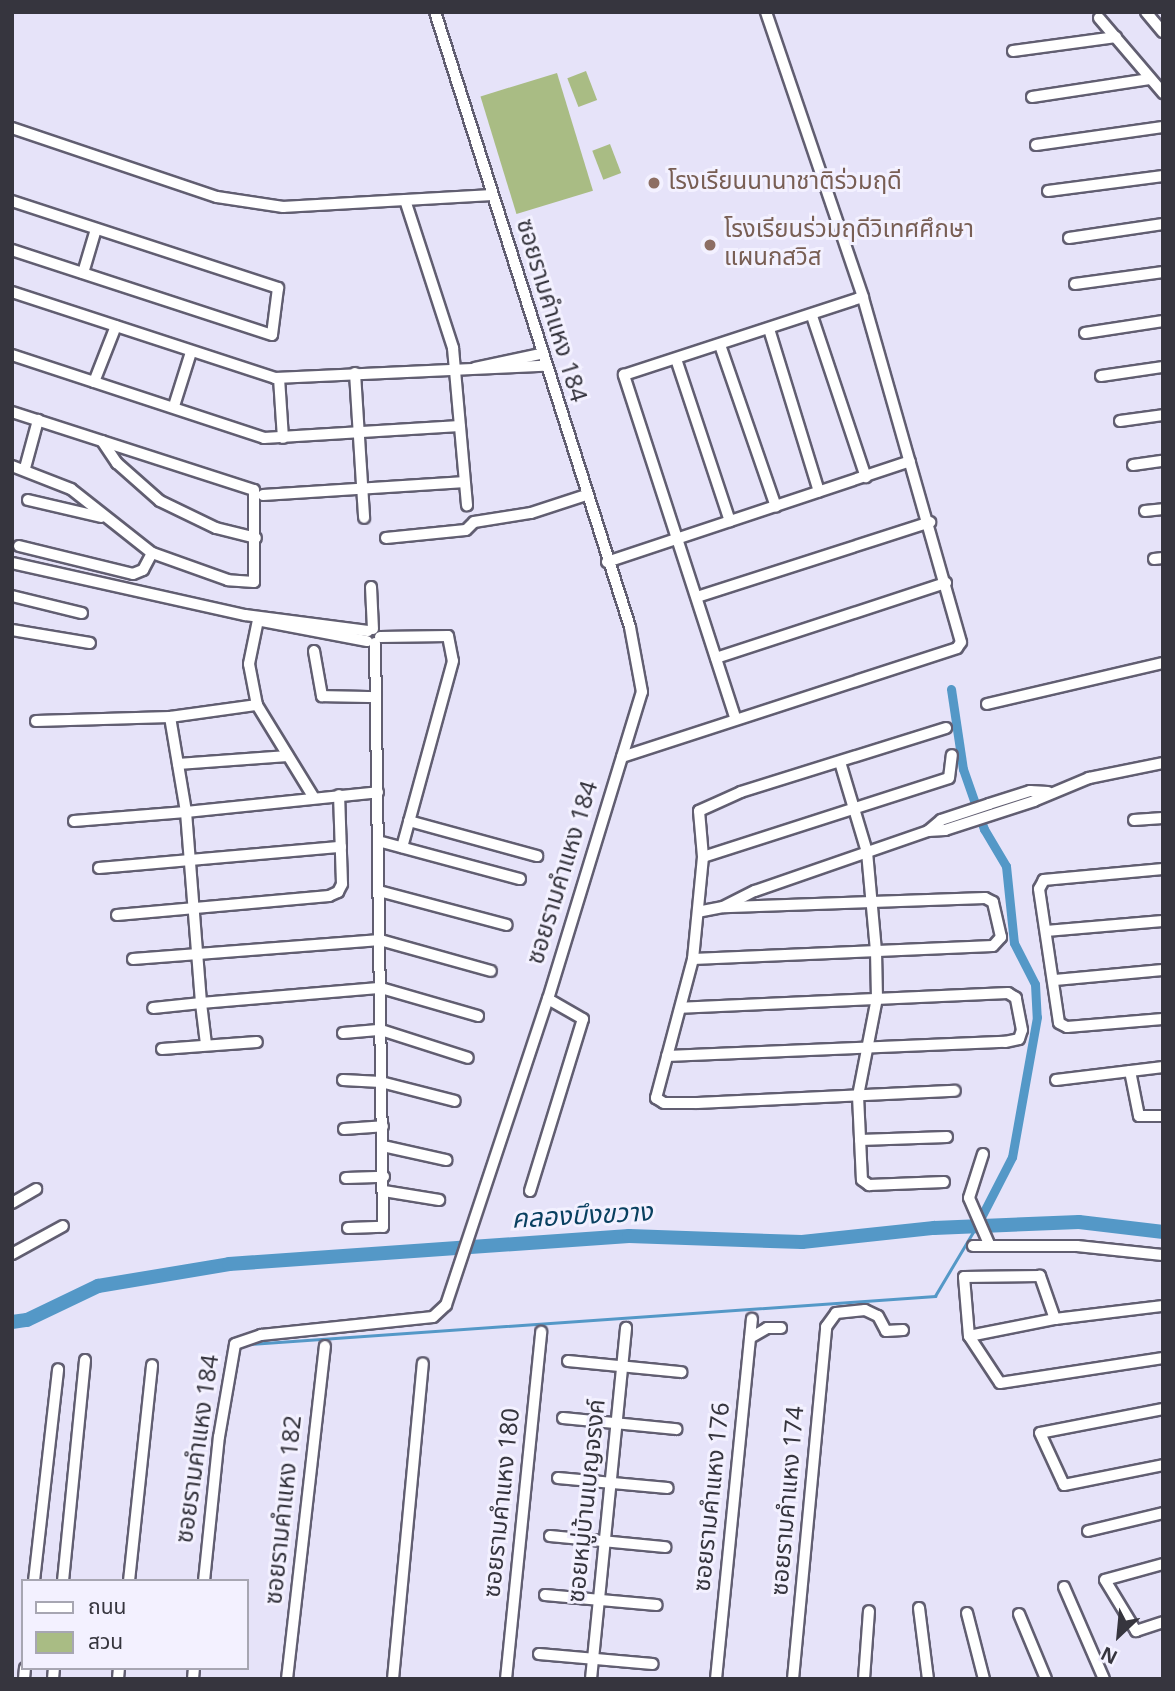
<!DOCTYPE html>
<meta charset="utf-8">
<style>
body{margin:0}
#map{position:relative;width:1175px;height:1691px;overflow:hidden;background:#e6e3f9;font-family:Georgia,"Noto Sans Thai",serif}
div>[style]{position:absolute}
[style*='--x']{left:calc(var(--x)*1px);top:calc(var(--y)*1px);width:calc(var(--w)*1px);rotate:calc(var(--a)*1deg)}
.green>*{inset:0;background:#a9bc84;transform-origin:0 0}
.stream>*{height:2.5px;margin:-1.25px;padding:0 1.25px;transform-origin:1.25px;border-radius:1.25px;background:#5498c7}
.canal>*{height:9px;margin:-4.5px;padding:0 4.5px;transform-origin:4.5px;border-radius:4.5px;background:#5498c7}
.river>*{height:14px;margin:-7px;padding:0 7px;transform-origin:7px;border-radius:7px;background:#5498c7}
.roads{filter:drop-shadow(2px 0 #615e71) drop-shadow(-2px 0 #615e71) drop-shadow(0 2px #615e71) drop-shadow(0 -2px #615e71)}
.street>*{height:10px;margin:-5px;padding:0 5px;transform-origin:5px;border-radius:5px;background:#fff}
.dots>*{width:19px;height:19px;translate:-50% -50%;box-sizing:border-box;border:4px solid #f3f1ff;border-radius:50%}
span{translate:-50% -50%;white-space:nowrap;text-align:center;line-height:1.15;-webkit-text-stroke:6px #f3f1ff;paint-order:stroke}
.education-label{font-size:24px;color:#785e54}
.left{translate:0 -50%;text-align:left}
.street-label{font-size:24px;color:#36353e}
.water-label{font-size:26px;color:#094060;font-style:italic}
.frame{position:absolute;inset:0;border:14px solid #36353e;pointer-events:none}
.legend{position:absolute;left:21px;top:1579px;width:228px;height:91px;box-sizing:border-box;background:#f3f1ff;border:2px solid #a7a6b2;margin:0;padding:9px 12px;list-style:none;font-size:21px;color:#36353e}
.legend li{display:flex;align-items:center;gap:14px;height:35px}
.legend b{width:35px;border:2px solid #a7a6b2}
.north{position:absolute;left:1084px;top:1600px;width:70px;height:70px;-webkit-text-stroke:5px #f3f1ff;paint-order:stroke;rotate:206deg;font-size:19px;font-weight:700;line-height:28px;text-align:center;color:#36353e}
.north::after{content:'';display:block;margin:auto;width:24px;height:32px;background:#36353e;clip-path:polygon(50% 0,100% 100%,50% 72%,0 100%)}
</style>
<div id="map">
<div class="green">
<div style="left:586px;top:71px;width:31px;height:20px;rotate:69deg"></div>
<div style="left:557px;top:73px;width:123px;height:80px;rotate:73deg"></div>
<div style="left:610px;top:144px;width:31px;height:19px;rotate:69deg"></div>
</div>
<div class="stream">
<div style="--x:249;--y:1344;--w:688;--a:-4"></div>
<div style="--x:935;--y:1296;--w:80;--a:-59.3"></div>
</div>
<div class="canal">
<div style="--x:951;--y:689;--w:81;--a:81.5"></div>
<div style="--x:963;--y:769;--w:64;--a:70.7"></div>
<div style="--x:984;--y:829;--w:43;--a:59.3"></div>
<div style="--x:1006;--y:866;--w:77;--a:84.1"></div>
<div style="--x:1014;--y:943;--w:46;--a:62.9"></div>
<div style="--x:1035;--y:984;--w:33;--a:87"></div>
<div style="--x:1037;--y:1017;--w:142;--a:100.1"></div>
<div style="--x:1012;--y:1157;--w:79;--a:117.2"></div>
</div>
<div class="river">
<div style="--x:12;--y:1322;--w:15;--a:-8"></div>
<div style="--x:27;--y:1320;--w:79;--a:-25.6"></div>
<div style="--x:98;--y:1286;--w:133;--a:-9.5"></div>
<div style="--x:229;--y:1264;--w:401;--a:-4"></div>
<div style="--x:629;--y:1236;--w:173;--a:2"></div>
<div style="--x:802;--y:1242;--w:133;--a:-6.1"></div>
<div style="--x:934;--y:1228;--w:145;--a:-2.4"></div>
<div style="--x:1079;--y:1222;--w:85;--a:6.8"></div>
</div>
<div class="roads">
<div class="street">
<div style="--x:1146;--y:12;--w:26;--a:50"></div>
<div style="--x:1099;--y:18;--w:99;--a:49.5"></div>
<div style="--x:1013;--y:51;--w:104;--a:-7.7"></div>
<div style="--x:1032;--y:97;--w:119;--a:-8.7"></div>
<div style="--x:12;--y:128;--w:216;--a:18.6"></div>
<div style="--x:217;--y:197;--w:67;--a:8.6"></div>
<div style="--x:283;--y:207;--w:209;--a:-3.3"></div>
<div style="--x:1036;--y:145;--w:128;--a:-8.1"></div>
<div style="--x:1048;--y:191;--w:116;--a:-7.4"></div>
<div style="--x:405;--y:200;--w:156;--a:72"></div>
<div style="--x:453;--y:348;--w:158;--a:84.9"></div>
<div style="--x:12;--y:201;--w:280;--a:18.1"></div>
<div style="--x:278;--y:288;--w:47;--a:97.3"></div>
<div style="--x:272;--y:335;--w:274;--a:-161.9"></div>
<div style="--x:1069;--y:238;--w:95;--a:-8.5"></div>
<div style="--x:83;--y:273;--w:46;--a:-73.5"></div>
<div style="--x:1075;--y:284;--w:89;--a:-7.8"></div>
<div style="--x:12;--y:292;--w:277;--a:18.1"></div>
<div style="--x:275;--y:378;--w:269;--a:-2.6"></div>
<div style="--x:812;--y:316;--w:170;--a:71.5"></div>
<div style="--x:769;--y:329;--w:170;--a:72.9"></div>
<div style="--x:1085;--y:333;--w:79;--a:-8.7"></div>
<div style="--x:720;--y:345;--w:171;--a:70.9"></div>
<div style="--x:12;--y:355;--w:265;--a:18.2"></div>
<div style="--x:264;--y:438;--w:196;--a:-3.5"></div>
<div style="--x:676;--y:359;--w:171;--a:71.6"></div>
<div style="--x:475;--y:368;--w:66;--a:-12.2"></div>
<div style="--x:355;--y:373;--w:145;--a:86.4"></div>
<div style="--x:1101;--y:376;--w:63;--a:-8.3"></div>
<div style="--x:279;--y:378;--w:60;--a:86.2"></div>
<div style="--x:94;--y:382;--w:60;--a:-68.6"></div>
<div style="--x:174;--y:406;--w:57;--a:-72.5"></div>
<div style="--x:12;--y:412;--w:254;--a:17.9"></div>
<div style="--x:254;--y:490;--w:92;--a:90"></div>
<div style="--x:254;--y:582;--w:26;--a:-176"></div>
<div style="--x:228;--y:580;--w:81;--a:-160.4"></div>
<div style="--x:152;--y:553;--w:103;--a:-141.7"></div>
<div style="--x:71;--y:489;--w:63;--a:-158.7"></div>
<div style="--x:1120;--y:421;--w:43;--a:-7.9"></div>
<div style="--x:102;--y:441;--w:27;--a:56"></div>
<div style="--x:117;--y:463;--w:57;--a:41.5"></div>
<div style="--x:160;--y:501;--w:62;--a:25.7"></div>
<div style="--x:216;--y:528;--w:41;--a:14"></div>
<div style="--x:1133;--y:465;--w:30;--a:-8"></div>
<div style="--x:25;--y:468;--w:50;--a:-74.8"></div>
<div style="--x:263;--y:495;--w:199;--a:-3.7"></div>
<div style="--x:28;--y:500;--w:75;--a:13.1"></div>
<div style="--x:1145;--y:511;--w:18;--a:-6"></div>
<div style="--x:386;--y:538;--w:80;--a:-5.7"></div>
<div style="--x:466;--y:530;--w:11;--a:-45"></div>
<div style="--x:474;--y:522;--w:58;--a:-9"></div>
<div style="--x:531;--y:513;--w:58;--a:-18.1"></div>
<div style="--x:19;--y:546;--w:117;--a:13.8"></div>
<div style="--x:133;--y:574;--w:11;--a:-22"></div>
<div style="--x:143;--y:570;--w:19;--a:-62"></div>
<div style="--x:1154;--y:559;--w:9;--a:-6"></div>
<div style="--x:607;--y:562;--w:319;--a:-18.4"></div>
<div style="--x:12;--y:563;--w:239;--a:12.6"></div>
<div style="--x:245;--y:615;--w:124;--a:7.4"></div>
<div style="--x:371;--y:587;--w:42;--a:87.3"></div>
<div style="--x:12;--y:596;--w:72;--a:13.7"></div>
<div style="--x:697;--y:597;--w:245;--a:-17.8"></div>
<div style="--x:258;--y:620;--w:45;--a:101.6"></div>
<div style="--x:249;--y:664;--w:42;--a:79"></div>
<div style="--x:257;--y:705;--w:109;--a:58.5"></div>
<div style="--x:262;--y:621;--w:107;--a:10.8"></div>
<div style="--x:12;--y:630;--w:79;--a:9.5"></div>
<div style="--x:380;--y:637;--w:68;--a:-0.8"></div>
<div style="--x:448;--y:636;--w:25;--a:79"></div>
<div style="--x:453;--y:661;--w:193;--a:105.3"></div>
<div style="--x:314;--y:651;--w:46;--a:79.9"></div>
<div style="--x:322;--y:696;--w:54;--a:1.1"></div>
<div style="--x:716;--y:658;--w:242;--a:-18.1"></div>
<div style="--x:987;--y:704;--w:181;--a:-13.1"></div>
<div style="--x:170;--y:717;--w:96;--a:80.4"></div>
<div style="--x:186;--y:812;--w:193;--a:-5.9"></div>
<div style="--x:735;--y:717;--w:360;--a:-108"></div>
<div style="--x:624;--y:375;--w:251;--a:-18.1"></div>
<div style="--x:36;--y:721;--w:134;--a:-1.7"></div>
<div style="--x:170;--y:717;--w:88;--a:-7.9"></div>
<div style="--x:946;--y:728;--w:215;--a:162.7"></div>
<div style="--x:741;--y:792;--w:46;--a:155.7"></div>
<div style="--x:699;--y:811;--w:46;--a:85"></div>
<div style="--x:703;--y:857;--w:102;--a:95.6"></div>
<div style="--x:693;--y:959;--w:144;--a:104.9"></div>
<div style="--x:656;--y:1098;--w:9;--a:32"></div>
<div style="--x:664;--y:1103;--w:33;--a:0"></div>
<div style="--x:697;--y:1103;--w:258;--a:-2.7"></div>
<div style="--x:622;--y:757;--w:352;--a:-18"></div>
<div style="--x:957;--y:648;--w:7;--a:-56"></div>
<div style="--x:961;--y:642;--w:359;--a:-105.9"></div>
<div style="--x:863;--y:297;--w:301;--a:-108.8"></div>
<div style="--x:840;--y:762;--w:94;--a:73.3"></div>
<div style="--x:867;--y:852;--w:99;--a:84.8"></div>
<div style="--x:876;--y:951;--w:47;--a:88.8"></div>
<div style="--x:877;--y:998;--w:100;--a:101"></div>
<div style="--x:858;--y:1096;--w:84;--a:87.3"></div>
<div style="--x:862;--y:1180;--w:9;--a:36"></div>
<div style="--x:869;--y:1185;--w:75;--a:-2.3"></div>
<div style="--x:178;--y:764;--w:110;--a:-4.2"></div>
<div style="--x:1134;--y:820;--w:29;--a:-4"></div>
<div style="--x:74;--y:821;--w:112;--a:-4.6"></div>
<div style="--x:186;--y:812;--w:192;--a:85.5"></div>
<div style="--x:201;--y:1003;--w:48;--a:174.1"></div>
<div style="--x:409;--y:821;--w:133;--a:15.3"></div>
<div style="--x:928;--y:831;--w:17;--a:-40"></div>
<div style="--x:941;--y:820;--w:51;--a:-18.4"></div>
<div style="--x:989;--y:804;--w:43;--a:-17.6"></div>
<div style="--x:1030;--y:791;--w:18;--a:3"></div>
<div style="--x:378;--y:841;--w:147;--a:15"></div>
<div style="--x:703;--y:857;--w:258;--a:-17.8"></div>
<div style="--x:949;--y:778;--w:23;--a:-83"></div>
<div style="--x:99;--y:868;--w:243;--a:-5"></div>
<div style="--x:1163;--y:869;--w:120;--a:174.7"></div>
<div style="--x:1044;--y:880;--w:10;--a:119"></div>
<div style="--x:1039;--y:889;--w:135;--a:81.5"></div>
<div style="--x:1059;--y:1023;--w:9;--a:27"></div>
<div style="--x:1067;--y:1027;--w:96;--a:-4.8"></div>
<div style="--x:379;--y:891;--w:132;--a:14.9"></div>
<div style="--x:723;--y:907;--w:36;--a:-27"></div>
<div style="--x:755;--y:891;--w:183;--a:-19.1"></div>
<div style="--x:928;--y:831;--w:17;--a:-3"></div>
<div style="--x:945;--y:830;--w:94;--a:-18"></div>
<div style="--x:1034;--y:801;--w:60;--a:-22.7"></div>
<div style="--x:1089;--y:778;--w:76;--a:-11.5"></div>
<div style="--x:117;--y:915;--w:213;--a:-5.1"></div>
<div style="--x:329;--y:896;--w:10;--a:-24"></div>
<div style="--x:338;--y:892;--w:9;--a:-63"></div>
<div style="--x:342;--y:884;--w:89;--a:-91.9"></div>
<div style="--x:1046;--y:931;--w:117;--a:-4.9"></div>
<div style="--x:133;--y:959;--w:248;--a:-4.4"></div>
<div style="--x:380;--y:940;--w:115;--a:15.6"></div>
<div style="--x:693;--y:959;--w:300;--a:-2.5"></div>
<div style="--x:993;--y:946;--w:12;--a:-48"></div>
<div style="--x:1001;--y:937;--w:36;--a:-103"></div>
<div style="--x:993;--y:902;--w:9;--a:-153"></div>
<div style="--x:985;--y:898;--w:262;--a:178"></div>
<div style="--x:723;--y:907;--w:25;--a:169"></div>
<div style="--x:1055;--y:980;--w:108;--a:-5.3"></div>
<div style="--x:343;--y:1033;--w:38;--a:-5"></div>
<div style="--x:381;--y:1030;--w:91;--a:17.8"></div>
<div style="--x:206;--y:1044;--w:41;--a:-97"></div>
<div style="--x:201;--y:1003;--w:181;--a:-4.8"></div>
<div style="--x:381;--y:988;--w:101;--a:16.1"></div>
<div style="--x:162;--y:1049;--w:95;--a:-4.2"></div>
<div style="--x:667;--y:1056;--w:338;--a:-2.4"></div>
<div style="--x:1005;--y:1042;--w:14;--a:-12"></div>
<div style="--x:1019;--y:1039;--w:9;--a:-72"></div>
<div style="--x:1022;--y:1030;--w:33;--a:-101"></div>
<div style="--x:1016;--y:998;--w:9;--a:-148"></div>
<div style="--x:1008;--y:993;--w:327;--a:177.4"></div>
<div style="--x:1130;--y:1071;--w:46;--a:78.7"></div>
<div style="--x:1139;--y:1116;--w:24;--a:0"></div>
<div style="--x:343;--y:1080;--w:38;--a:3"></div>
<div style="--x:381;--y:1082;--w:76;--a:14.4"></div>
<div style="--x:1056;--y:1080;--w:108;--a:-6.9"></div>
<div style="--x:344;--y:1129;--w:39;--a:-4"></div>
<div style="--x:860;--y:1140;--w:87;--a:-2"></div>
<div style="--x:383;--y:1146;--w:65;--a:12.5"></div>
<div style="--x:983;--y:1154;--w:46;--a:107.7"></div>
<div style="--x:969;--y:1198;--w:52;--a:66.4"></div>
<div style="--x:346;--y:1178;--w:38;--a:-2"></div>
<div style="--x:384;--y:1191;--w:56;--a:9.3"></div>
<div style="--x:530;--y:1191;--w:180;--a:-72.9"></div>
<div style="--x:583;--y:1019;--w:40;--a:-150.3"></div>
<div style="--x:12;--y:1203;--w:28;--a:-30"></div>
<div style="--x:348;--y:1228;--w:35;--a:-2"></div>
<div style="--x:383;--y:1227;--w:584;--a:-90.78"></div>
<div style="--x:973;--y:1246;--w:104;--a:0"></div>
<div style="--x:1077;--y:1246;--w:86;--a:6"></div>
<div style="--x:12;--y:1254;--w:58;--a:-28.8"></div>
<div style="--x:1055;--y:1319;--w:46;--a:-109.2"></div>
<div style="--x:1040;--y:1276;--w:76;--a:179.2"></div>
<div style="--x:964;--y:1277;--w:59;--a:85.2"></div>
<div style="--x:969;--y:1336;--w:56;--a:56.6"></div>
<div style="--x:1000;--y:1383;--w:165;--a:-8.7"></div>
<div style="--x:969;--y:1336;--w:88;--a:-11.2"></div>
<div style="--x:1055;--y:1319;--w:109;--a:-6.9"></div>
<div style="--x:750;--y:1338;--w:20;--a:-30"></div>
<div style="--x:767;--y:1328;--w:14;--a:0"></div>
<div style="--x:568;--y:1361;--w:114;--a:5.6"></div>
<div style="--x:1163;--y:1409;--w:125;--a:169"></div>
<div style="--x:1040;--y:1433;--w:57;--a:65.2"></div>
<div style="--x:1064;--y:1485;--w:101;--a:-11.4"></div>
<div style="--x:563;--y:1418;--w:114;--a:5.6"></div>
<div style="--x:558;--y:1478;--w:110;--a:5.2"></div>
<div style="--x:1088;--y:1531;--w:77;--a:-13.5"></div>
<div style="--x:550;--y:1536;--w:116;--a:5.5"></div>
<div style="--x:1163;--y:1564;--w:60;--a:164.6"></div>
<div style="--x:1105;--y:1580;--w:60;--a:58.7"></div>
<div style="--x:1136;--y:1631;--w:28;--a:-18"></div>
<div style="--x:34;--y:1581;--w:213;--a:-83.5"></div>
<div style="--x:63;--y:1581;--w:222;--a:-84.3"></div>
<div style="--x:129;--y:1581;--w:217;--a:-83.9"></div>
<div style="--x:204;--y:1581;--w:145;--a:-84.1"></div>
<div style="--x:219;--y:1437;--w:94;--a:-80.2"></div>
<div style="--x:235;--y:1344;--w:28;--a:-19"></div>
<div style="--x:261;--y:1335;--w:173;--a:-6"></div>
<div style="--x:433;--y:1317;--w:18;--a:-43"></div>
<div style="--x:446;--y:1305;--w:323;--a:-71.6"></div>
<div style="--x:548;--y:999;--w:321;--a:-73"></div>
<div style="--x:642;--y:692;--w:66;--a:-100.5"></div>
<div style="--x:630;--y:627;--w:645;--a:-107.59"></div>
<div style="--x:1064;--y:1587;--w:100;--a:66.5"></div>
<div style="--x:545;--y:1595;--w:112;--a:5.1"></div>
<div style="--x:919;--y:1608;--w:72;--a:82.8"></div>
<div style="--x:967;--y:1613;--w:68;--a:75.6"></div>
<div style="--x:1019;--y:1614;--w:70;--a:67.4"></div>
<div style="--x:539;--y:1654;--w:114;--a:5"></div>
<div style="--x:24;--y:1679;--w:11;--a:-85"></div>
<div style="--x:53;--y:1679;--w:11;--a:-85"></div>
<div style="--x:118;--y:1679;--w:11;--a:-85"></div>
<div style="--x:193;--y:1679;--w:11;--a:-85"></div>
<div style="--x:287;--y:1679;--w:335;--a:-83.5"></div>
<div style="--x:393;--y:1679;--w:317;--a:-84.6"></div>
<div style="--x:506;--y:1679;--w:349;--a:-84.2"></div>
<div style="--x:591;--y:1679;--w:353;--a:-84.3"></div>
<div style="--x:716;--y:1679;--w:362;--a:-84.3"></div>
<div style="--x:793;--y:1679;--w:354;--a:-84.6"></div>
<div style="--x:826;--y:1327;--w:17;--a:-54"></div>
<div style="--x:836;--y:1313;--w:29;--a:-6"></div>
<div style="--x:865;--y:1310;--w:14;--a:25"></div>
<div style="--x:878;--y:1316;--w:17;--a:62"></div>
<div style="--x:886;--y:1331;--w:17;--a:-3"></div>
<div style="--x:864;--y:1679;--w:68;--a:-85.8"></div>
</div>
</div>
<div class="dots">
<div style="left:654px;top:183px;background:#8d6e63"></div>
<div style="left:710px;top:245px;background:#8d6e63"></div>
</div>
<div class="education-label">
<span class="left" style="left:668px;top:183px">โรงเรียนนานาชาติร่วมฤดี</span>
<span class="left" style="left:724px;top:245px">โรงเรียนร่วมฤดีวิเทศศึกษา<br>แผนกสวิส</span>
</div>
<div class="street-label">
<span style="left:550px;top:311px;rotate:73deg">ซอยรามคำแหง 184</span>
<span style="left:564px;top:873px;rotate:-73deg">ซอยรามคำแหง 184</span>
<span style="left:199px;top:1449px;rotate:-82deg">ซอยรามคำแหง 184</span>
<span style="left:713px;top:1497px;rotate:-84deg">ซอยรามคำแหง 176</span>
<span style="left:588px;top:1501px;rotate:-84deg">ซอยหมู่บ้านเบญจรงค์</span>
<span style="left:789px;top:1501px;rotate:-85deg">ซอยรามคำแหง 174</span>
<span style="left:503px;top:1503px;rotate:-84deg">ซอยรามคำแหง 180</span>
<span style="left:285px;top:1510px;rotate:-84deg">ซอยรามคำแหง 182</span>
</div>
<div class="water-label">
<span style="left:582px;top:1217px;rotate:-3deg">คลองบึงขวาง</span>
</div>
<div class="frame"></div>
<ul class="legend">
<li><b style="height:9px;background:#fff"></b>ถนน</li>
<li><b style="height:19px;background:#a9bc84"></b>สวน</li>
</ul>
<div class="north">N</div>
</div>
